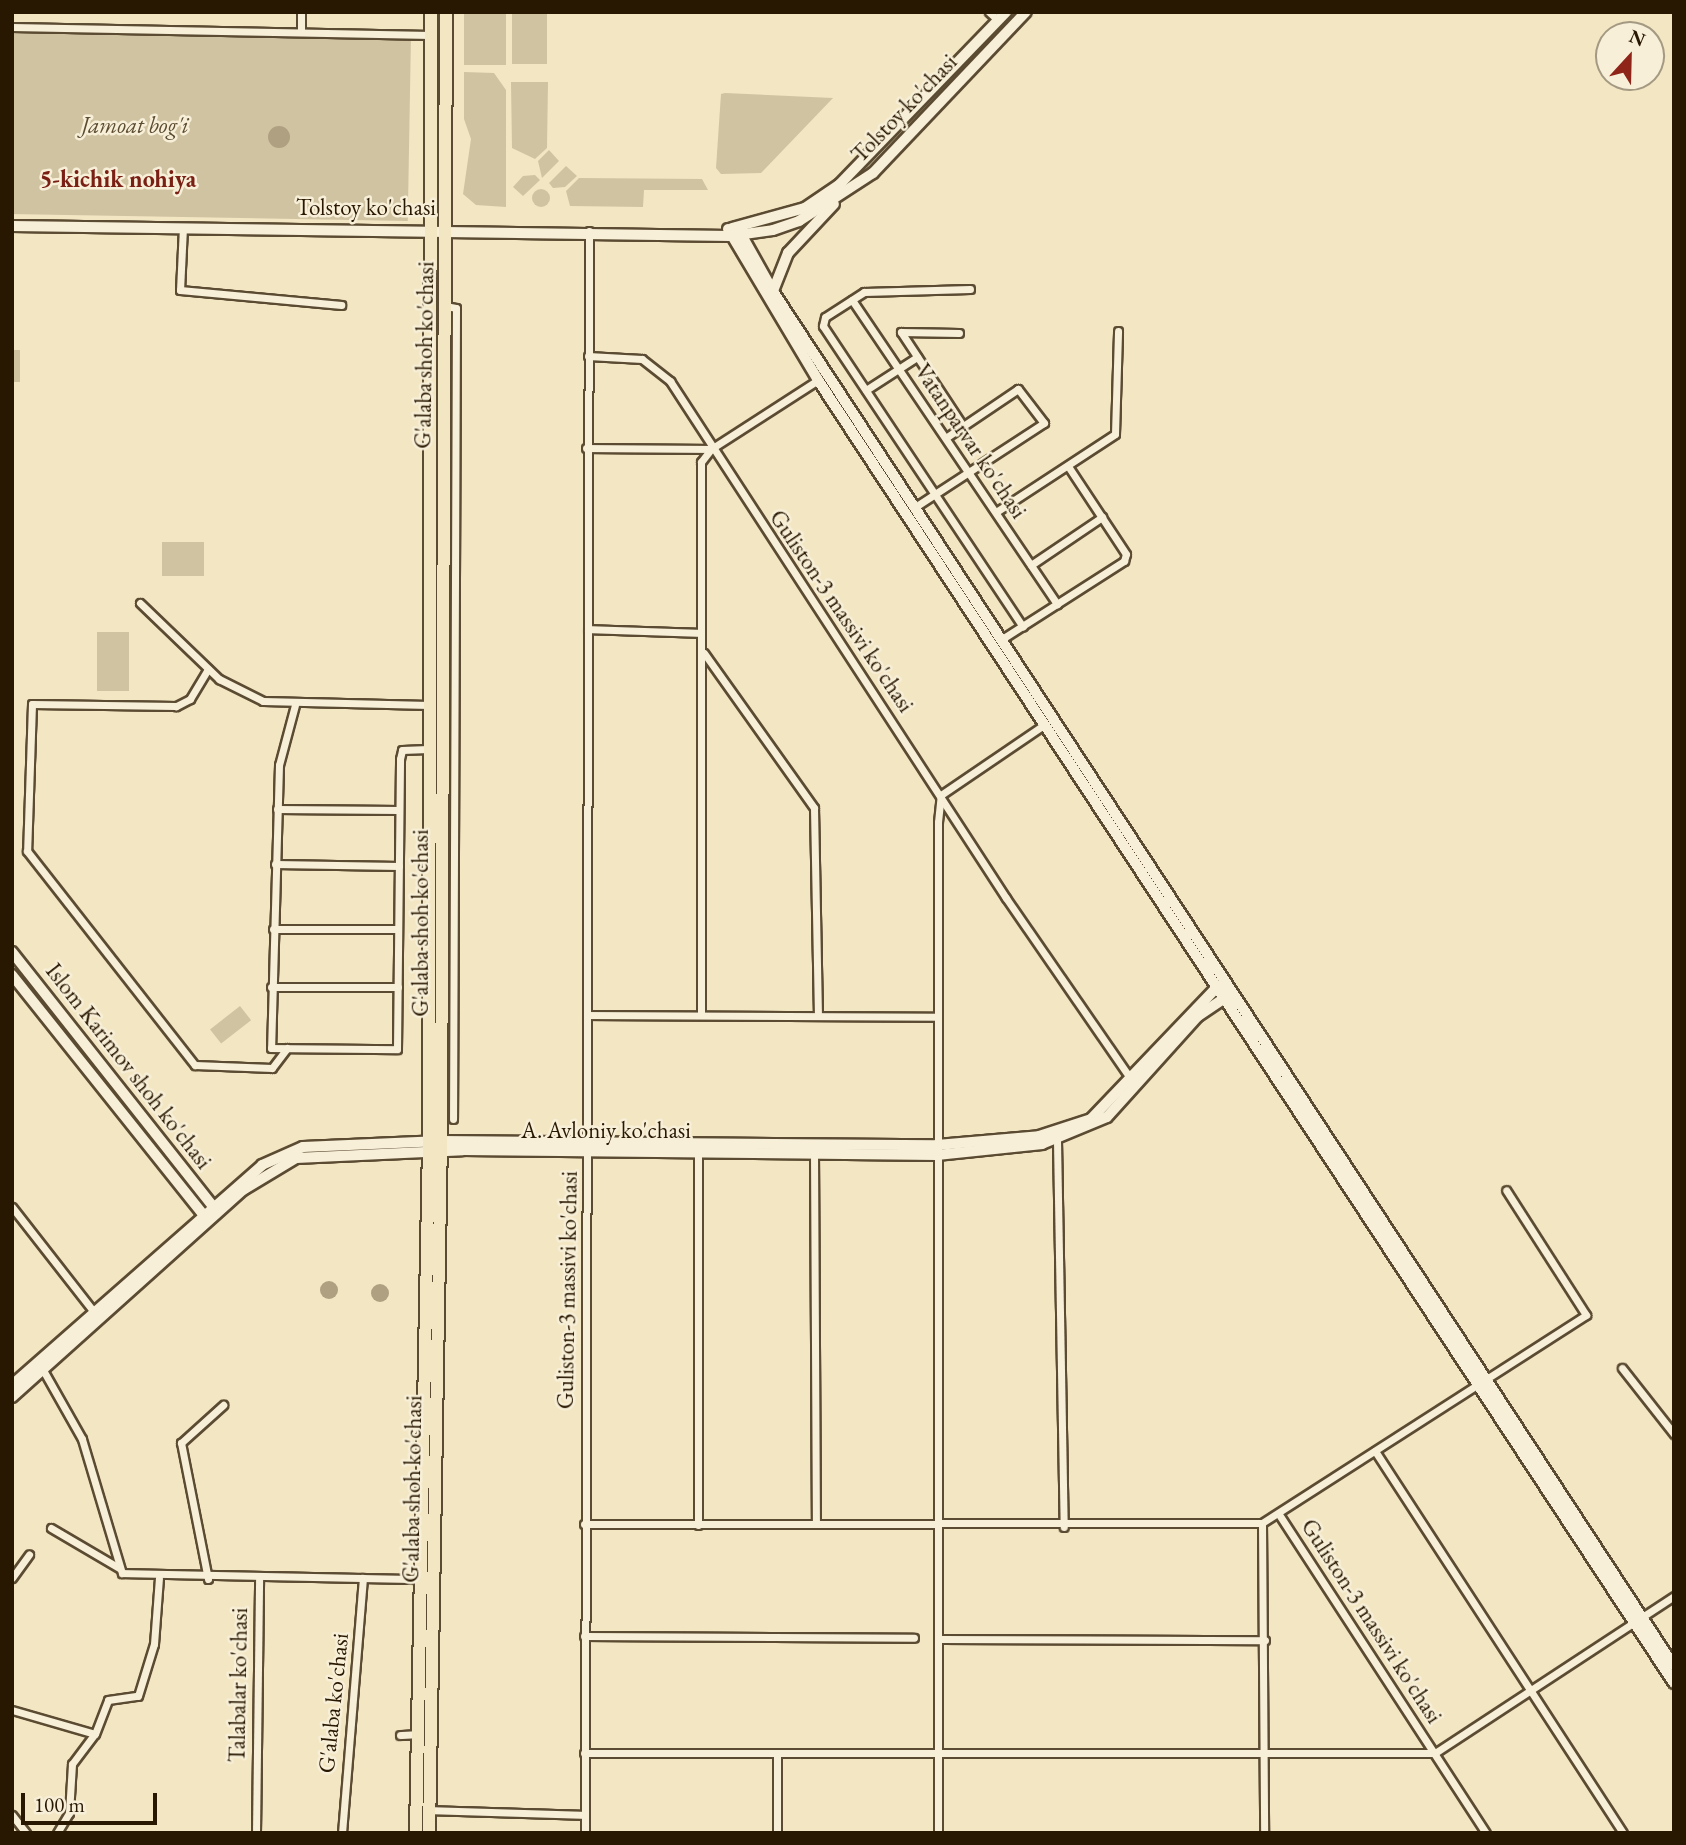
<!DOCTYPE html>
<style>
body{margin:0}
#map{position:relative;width:1686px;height:1845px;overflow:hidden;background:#f3e6c3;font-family:"EB Garamond",serif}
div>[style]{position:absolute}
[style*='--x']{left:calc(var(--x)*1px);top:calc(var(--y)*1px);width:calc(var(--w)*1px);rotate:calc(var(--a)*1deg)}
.green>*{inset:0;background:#d0c3a2;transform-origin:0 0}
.round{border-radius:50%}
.water>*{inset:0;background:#aea081}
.roads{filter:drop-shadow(2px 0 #5b4b32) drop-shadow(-2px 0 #5b4b32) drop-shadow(0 2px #5b4b32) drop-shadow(0 -2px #5b4b32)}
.street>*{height:7px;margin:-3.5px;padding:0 3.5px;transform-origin:3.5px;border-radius:3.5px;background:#f7efd8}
.secondary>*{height:10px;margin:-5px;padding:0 5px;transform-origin:5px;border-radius:5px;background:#f7efd8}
.primary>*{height:12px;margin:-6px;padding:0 6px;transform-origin:6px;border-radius:6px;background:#f3e6c3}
span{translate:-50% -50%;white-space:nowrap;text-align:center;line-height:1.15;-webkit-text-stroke:5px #f7efd8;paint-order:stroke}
.street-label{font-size:23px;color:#281701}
.park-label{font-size:23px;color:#5a4b31;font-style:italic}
.neighbourhood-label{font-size:24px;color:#7a1f14;font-weight:700}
.frame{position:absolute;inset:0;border:14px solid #281701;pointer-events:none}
.north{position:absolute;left:1595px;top:21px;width:70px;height:70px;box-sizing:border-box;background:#f7efd8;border:2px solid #a49982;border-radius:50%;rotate:22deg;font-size:19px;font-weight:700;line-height:28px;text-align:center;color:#281701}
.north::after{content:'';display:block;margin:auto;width:24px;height:32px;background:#8f2418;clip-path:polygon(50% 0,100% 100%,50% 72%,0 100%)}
.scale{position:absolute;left:21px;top:1793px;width:136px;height:32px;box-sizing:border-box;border:4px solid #281701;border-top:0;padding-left:9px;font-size:21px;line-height:24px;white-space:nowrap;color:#281701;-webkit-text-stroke:5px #f7efd8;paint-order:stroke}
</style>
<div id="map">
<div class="green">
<div style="left:464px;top:12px;width:42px;height:53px"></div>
<div style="left:512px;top:12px;width:35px;height:52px"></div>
<div style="left:12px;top:31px;width:399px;height:183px;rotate:1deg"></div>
<div style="clip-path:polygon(464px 72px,494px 73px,506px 90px,506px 207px,476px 205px,463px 194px,471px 139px,464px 119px)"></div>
<div style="clip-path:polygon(511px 82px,548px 82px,547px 148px,535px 159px,512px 148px)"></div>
<div style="clip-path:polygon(721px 94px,725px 93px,833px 98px,761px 173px,721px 174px,716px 168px)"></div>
<div style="clip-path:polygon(549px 150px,559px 161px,542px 178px,538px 161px)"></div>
<div style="clip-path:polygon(566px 166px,577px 176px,565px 187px,553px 188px,549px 183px)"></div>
<div style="clip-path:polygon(535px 175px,540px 180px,523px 196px,513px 187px,523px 176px)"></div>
<div style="clip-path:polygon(579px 178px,702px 179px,708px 190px,644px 190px,643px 207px,570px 206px,566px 191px)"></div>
<div class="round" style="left:532px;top:189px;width:18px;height:18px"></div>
<div style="left:12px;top:350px;width:8px;height:32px"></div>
<div style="left:162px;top:542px;width:42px;height:34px"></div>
<div style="left:97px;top:632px;width:32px;height:59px"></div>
<div style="left:240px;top:1006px;width:18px;height:38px;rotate:52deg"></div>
</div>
<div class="water">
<div class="round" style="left:268px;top:126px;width:22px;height:22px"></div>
<div class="round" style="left:320px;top:1281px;width:18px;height:18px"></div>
<div class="round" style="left:371px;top:1284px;width:18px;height:18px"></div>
</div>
<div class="roads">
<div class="street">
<div style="--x:989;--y:12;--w:12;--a:42"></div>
<div style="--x:12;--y:27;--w:419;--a:1.1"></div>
<div style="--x:301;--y:31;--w:19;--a:-90"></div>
<div style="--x:183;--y:227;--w:63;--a:92.7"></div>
<div style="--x:180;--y:290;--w:162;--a:5.3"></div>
<div style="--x:970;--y:289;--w:106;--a:178.4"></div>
<div style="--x:864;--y:292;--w:46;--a:147.3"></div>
<div style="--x:825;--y:317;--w:9;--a:103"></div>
<div style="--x:823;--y:326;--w:361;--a:56.4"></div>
<div style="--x:852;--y:300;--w:367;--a:56"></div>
<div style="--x:445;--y:306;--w:11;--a:10"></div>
<div style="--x:456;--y:308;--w:811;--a:90.21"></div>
<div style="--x:959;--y:333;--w:58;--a:-179"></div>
<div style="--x:901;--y:332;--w:113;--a:56.6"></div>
<div style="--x:588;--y:356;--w:54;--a:3.2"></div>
<div style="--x:642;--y:359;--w:36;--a:38"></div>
<div style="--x:670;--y:381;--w:617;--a:56.98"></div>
<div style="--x:1006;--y:898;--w:220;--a:55.4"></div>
<div style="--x:866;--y:390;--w:61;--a:-32.9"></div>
<div style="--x:586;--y:448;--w:125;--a:0.5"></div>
<div style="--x:915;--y:507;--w:154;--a:-33.1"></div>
<div style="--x:1044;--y:423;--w:43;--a:-127.4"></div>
<div style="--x:1018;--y:389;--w:86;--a:145.9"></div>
<div style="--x:996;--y:512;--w:142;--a:-33.2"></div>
<div style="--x:1115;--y:434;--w:103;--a:-88.3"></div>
<div style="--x:1031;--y:565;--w:86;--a:-34.1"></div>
<div style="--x:140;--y:603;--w:110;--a:43.9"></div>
<div style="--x:219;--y:679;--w:49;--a:26.6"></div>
<div style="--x:263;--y:701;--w:166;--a:1.4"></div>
<div style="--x:588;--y:629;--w:112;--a:2"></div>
<div style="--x:1002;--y:639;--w:145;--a:-32.6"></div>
<div style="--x:1124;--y:561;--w:7;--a:-74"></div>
<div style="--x:1126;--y:554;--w:105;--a:-123.4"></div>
<div style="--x:704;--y:653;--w:190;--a:54.6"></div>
<div style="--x:814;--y:808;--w:207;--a:88.9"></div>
<div style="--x:208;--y:669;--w:35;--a:121"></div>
<div style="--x:190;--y:699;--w:16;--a:153"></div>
<div style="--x:176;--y:706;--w:144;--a:-179.2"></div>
<div style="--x:32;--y:704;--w:147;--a:91.9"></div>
<div style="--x:27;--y:851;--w:272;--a:51.9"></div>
<div style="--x:195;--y:1065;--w:77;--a:2.2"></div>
<div style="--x:272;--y:1068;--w:25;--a:-53"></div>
<div style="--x:295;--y:705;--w:62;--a:104.9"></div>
<div style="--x:279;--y:765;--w:283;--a:91.6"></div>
<div style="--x:271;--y:1048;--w:126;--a:0.5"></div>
<div style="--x:397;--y:1049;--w:290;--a:-89.4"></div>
<div style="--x:400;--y:759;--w:9;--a:-77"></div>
<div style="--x:402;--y:750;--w:26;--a:-2"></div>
<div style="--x:277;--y:809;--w:122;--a:0.5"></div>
<div style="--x:275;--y:864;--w:124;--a:0.9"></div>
<div style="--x:273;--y:929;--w:125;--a:0"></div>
<div style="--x:271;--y:987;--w:127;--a:0"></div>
<div style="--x:701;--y:1014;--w:552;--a:-90"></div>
<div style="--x:701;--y:462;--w:16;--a:-52"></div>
<div style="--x:711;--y:449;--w:127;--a:-32.8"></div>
<div style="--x:587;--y:1015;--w:348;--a:0.3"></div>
<div style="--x:1057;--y:1141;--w:386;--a:89"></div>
<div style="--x:814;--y:1153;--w:371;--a:89.7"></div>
<div style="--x:12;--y:1207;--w:133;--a:52"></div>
<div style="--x:1622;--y:1368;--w:84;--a:51.8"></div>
<div style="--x:43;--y:1370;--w:79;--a:60.5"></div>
<div style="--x:82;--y:1439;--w:140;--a:73.4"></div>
<div style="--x:122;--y:1573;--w:297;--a:1.2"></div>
<div style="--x:1375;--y:1451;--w:455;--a:57"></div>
<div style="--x:1280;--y:1516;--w:378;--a:57"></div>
<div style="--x:1262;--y:1523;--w:310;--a:89.6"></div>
<div style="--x:584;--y:1524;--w:678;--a:-0.08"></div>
<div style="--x:1262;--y:1523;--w:385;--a:-32.7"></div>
<div style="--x:1586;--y:1315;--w:148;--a:-122.6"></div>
<div style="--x:698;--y:1525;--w:374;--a:-90"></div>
<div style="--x:51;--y:1528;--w:79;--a:30.5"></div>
<div style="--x:12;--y:1578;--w:29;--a:-54"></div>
<div style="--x:208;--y:1579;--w:139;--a:-101.2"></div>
<div style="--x:181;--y:1443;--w:57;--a:-42.1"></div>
<div style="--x:584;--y:1636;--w:330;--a:0.3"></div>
<div style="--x:940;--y:1639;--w:325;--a:0.2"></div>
<div style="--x:12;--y:1710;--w:86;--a:16.1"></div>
<div style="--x:95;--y:1734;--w:36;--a:-69"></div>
<div style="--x:108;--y:1700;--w:30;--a:-8"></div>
<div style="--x:138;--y:1696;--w:54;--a:-72.9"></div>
<div style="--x:154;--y:1644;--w:66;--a:-85.7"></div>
<div style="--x:400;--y:1735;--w:17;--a:-3"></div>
<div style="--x:584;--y:1753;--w:851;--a:0"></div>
<div style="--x:1435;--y:1753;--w:286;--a:-33.3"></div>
<div style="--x:777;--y:1753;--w:80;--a:90"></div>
<div style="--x:429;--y:1810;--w:156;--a:1.8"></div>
<div style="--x:12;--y:1815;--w:23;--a:52"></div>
<div style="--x:57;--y:1833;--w:23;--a:-59"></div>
<div style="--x:69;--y:1813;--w:49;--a:-86.5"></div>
<div style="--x:72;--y:1764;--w:38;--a:-53"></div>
<div style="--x:256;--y:1833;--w:254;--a:-89.3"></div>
<div style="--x:342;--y:1833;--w:256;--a:-85.3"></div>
<div style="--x:585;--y:1833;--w:1602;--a:-89.86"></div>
<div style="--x:938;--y:1833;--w:1011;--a:-90"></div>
<div style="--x:938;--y:822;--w:27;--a:-84"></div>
<div style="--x:941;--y:795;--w:126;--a:-34.3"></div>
</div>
<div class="secondary">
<div style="--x:12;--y:226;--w:718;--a:0.8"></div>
<div style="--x:730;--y:236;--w:43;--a:-7.9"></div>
<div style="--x:773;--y:230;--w:28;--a:-19"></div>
<div style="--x:799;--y:221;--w:88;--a:-33"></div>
<div style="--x:873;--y:173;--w:222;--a:-46.5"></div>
<div style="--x:737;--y:227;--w:76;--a:60.7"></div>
<div style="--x:774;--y:293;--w:1642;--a:56.76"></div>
<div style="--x:732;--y:228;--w:76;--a:-15.3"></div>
<div style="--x:805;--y:208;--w:42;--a:-34.4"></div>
<div style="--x:840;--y:184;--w:239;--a:-46"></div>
<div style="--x:728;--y:229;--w:176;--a:59.2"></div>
<div style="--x:818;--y:380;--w:1559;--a:56.7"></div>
<div style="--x:773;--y:291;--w:41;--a:-68.5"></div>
<div style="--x:788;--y:253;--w:67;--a:-46.8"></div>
<div style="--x:12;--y:952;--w:329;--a:51.7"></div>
<div style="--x:12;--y:975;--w:312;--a:51.4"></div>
<div style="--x:12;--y:1385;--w:333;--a:-41.3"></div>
<div style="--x:262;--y:1165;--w:45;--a:-23.7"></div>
<div style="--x:303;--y:1147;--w:138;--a:-2.5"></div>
<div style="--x:441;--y:1141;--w:496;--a:0.5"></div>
<div style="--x:937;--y:1145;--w:102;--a:-5"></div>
<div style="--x:1039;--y:1136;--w:55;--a:-18.1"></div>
<div style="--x:1091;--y:1119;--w:185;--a:-46.3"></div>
<div style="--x:12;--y:1397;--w:310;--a:-41.9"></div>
<div style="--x:243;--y:1190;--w:62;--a:-31.1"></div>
<div style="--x:296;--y:1158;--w:167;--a:-2.7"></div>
<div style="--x:463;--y:1150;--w:474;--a:0.6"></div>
<div style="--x:937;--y:1155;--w:106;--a:-6"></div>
<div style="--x:1042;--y:1144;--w:70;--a:-22.6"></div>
<div style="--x:1107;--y:1117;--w:136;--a:-48"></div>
<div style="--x:1198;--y:1016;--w:34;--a:-34"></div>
</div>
<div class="primary">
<div style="--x:416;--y:1833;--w:692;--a:-88.92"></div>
<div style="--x:429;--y:1141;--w:1129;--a:-89.9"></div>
<div style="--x:429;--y:1833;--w:692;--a:-89.01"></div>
<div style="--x:441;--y:1141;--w:1129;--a:-89.75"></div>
</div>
</div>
<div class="street-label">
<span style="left:904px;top:108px;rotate:-46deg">Tolstoy ko'chasi</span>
<span style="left:366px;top:207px">Tolstoy ko'chasi</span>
<span style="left:424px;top:355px;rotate:-89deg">G'alaba shoh ko'chasi</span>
<span style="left:971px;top:441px;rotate:56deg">Vatanparvar ko'chasi</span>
<span style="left:842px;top:611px;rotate:56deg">Guliston-3 massivi ko'chasi</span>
<span style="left:420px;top:923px;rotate:-90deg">G'alaba shoh ko'chasi</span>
<span style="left:129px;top:1066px;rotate:52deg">Islom Karimov shoh ko'chasi</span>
<span style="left:606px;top:1130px">A. Avloniy ko'chasi</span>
<span style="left:567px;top:1290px;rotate:-89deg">Guliston-3 massivi ko'chasi</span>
<span style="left:412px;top:1489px;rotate:-89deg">G'alaba shoh ko'chasi</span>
<span style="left:1372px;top:1621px;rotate:57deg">Guliston-3 massivi ko'chasi</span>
<span style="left:238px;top:1685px;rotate:-89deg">Talabalar ko'chasi</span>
<span style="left:333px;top:1703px;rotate:-84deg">G'alaba ko'chasi</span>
</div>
<div class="park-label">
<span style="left:135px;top:125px">Jamoat bog'i</span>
</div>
<div class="neighbourhood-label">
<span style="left:118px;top:179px">5-kichik nohiya</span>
</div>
<div class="frame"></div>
<div class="north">N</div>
<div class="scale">100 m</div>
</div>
